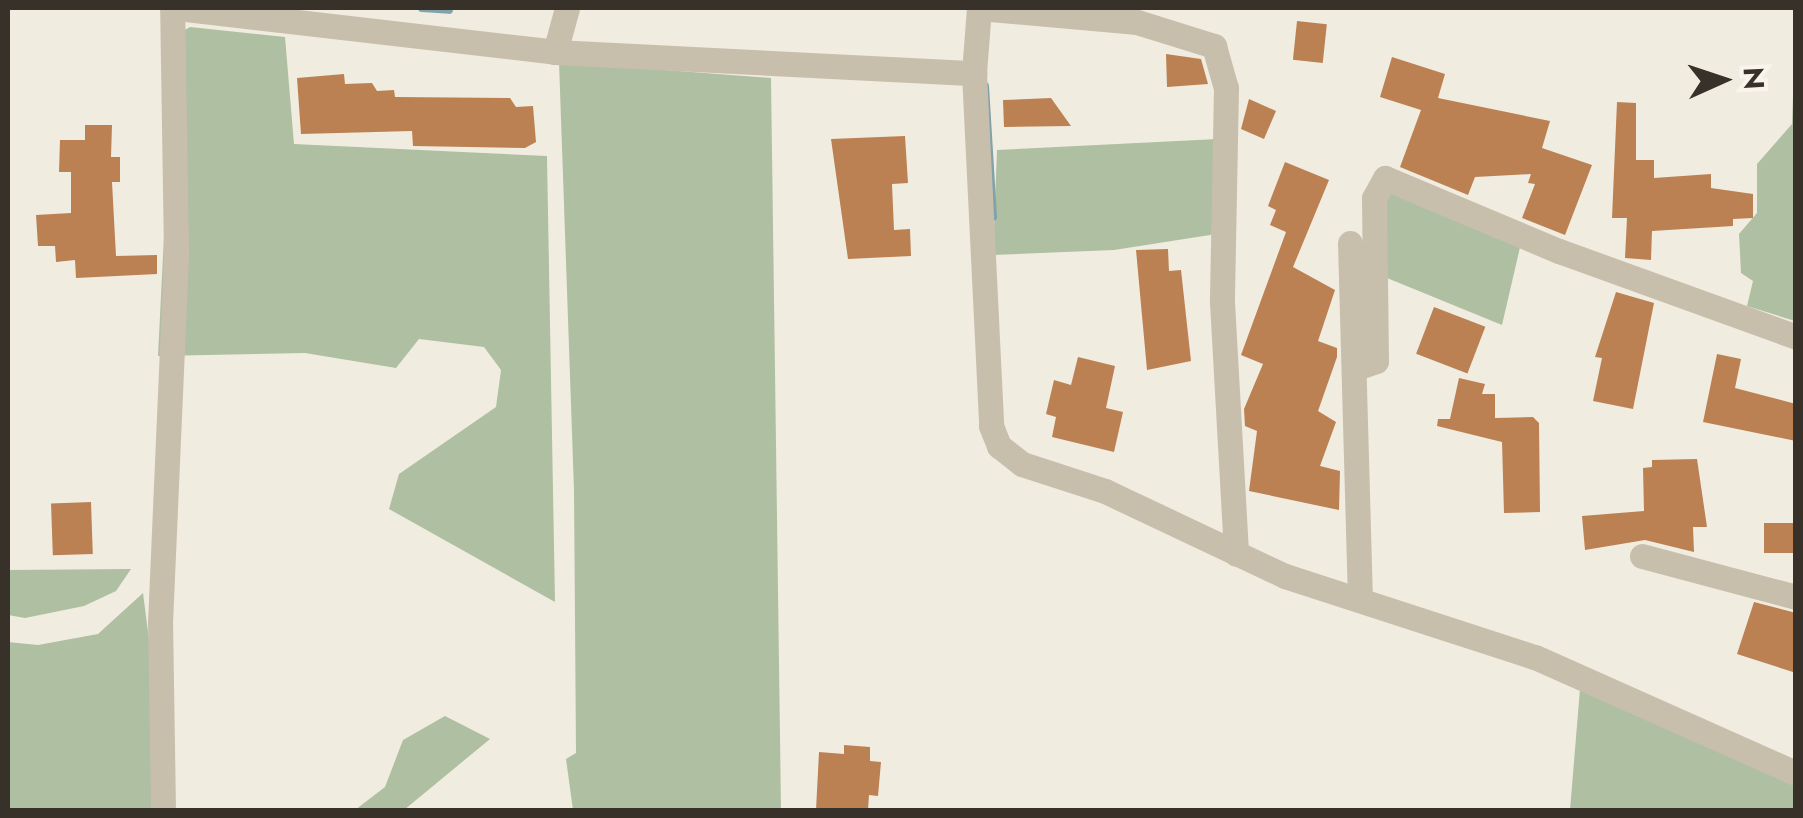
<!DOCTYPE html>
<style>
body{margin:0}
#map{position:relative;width:1803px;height:818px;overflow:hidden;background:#f1ece0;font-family:Jost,sans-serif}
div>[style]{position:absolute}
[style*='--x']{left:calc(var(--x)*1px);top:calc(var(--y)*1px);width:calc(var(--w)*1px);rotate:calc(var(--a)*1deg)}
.green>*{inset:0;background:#afbfa1}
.stream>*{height:8px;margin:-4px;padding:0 4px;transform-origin:4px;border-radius:4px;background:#81a1ab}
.building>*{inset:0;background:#bb8153;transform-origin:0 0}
.minor>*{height:25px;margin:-12.5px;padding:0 12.5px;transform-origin:12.5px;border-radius:12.5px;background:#c8beac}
span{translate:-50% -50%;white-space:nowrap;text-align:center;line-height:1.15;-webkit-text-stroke:9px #f9f5ec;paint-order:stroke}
.frame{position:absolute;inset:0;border:10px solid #37312a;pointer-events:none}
.north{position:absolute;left:1673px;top:30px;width:100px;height:100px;-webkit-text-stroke:8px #f9f5ec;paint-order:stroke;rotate:87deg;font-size:28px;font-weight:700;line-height:40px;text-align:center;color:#37312a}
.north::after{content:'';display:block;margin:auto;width:35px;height:45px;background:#37312a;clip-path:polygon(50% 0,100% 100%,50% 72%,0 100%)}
</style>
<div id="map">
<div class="green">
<div style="clip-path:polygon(190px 27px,285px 37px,294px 144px,547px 156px,555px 602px,389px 509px,399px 474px,496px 407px,501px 370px,484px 347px,419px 339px,396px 368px,305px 353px,158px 356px,174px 36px)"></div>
<div style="clip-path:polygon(1795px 40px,1795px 321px,1747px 306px,1753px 281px,1741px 273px,1739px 234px,1757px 213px,1757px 164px,1792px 124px)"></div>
<div style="clip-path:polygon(559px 62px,771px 78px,781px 810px,573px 810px,566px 759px,576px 753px,574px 490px)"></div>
<div style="clip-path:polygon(1218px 139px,1218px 231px,1210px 235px,1114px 250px,993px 255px,997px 150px)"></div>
<div style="clip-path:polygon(1385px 189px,1521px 243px,1502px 325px,1387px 278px)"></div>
<div style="clip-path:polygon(131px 569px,116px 591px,84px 606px,25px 618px,8px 615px,8px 570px)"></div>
<div style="clip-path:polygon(143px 593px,152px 663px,151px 810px,8px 810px,8px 642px,38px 645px,98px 634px)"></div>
<div style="clip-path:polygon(1580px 689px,1795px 780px,1795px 810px,1570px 810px)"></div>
<div style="clip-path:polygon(445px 716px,490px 739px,404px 810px,355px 810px,385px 787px,403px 740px)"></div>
</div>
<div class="stream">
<div style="--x:422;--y:8;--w:27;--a:4"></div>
<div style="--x:985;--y:86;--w:131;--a:86.5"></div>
</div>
<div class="building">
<div style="left:1297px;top:21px;width:30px;height:39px;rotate:6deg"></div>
<div style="clip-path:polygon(1166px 54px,1201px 59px,1208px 84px,1167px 87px)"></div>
<div style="clip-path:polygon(1392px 57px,1445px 74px,1438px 98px,1550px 121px,1542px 148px,1592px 165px,1565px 235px,1522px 218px,1535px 184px,1528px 183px,1531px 174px,1475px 177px,1468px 195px,1400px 167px,1421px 110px,1380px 97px)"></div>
<div style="clip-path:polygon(344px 74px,345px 84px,372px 83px,377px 91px,394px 90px,395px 97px,510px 98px,516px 107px,533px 106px,536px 142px,525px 148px,413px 146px,412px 131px,301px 134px,297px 78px)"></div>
<div style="clip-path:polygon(1051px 98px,1071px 126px,1004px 127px,1003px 100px)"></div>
<div style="clip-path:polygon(1249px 99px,1276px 111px,1264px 139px,1241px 129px)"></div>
<div style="clip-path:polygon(1617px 102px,1636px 103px,1636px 160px,1654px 160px,1654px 178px,1711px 174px,1711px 188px,1753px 194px,1753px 218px,1733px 219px,1733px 226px,1652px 231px,1651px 260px,1625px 258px,1627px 218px,1612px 218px)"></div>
<div style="clip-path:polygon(85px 125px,112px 125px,111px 157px,120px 157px,120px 182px,112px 182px,116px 256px,157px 255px,157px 274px,76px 278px,75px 260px,56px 262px,55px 246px,38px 246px,36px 215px,71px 213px,71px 172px,59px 172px,60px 140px,85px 140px)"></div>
<div style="clip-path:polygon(905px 136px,908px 183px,892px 184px,894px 230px,910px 229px,911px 256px,848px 259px,831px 139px)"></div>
<div style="clip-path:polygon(1285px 162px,1329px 180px,1293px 267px,1335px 290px,1318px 341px,1337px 348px,1337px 357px,1318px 411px,1336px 422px,1320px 466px,1340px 471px,1339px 510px,1249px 491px,1257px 431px,1245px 426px,1244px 409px,1263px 364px,1241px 355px,1286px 232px,1270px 225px,1276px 210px,1268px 206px)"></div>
<div style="clip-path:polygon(1168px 249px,1169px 271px,1181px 270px,1191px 361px,1147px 370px,1136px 250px)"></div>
<div style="clip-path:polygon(1616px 292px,1654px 303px,1633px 409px,1593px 401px,1602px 358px,1595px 357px)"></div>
<div style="left:1434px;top:307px;width:55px;height:50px;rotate:21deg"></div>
<div style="clip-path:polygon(1717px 354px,1741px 359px,1735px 388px,1796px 404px,1796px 441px,1703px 422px)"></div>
<div style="clip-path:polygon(1078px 357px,1115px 366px,1106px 408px,1123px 412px,1114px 452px,1052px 437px,1056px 417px,1046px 414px,1054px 380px,1071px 385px)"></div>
<div style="clip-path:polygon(1459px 378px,1485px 384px,1482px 394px,1495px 394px,1495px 418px,1533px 417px,1539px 423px,1540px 512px,1504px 513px,1502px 442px,1437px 426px,1438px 419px,1450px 419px)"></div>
<div style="clip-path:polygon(1697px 459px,1707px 527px,1693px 527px,1694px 552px,1645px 540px,1585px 550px,1582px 516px,1644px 511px,1643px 468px,1652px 467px,1652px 460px)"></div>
<div style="left:91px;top:502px;width:52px;height:40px;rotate:88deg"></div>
<div style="left:1796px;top:523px;width:30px;height:32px;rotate:90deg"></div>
<div style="clip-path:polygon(1754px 602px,1796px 613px,1796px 673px,1737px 654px)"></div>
<div style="clip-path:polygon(844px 745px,870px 747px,870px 761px,881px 762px,878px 796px,869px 795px,868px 810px,816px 810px,819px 752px,844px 754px)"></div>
</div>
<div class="minor">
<div style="--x:177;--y:8;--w:381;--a:6.6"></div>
<div style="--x:555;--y:52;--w:46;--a:-74.7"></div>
<div style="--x:979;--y:8;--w:65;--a:94.4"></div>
<div style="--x:974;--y:73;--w:353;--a:87.2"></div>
<div style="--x:991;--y:426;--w:22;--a:68"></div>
<div style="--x:999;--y:446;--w:29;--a:38"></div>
<div style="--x:1022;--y:464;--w:87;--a:18"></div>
<div style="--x:1105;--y:491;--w:199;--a:25.3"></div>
<div style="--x:1285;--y:576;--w:263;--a:18"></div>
<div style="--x:1535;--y:657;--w:286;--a:24"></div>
<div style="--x:979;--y:8;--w:159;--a:5.1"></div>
<div style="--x:1137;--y:22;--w:81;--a:17.3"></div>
<div style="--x:1214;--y:46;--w:44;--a:74.1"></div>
<div style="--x:1226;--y:88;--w:214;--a:91.1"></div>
<div style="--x:1222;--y:302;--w:252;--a:86.8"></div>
<div style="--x:555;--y:52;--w:420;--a:2.9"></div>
<div style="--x:1350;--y:243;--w:356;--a:88.4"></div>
<div style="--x:1356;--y:368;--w:21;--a:-19"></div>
<div style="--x:1376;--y:361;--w:163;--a:-90.7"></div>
<div style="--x:1374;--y:198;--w:23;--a:-61"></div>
<div style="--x:1385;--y:178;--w:189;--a:22.8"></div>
<div style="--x:1559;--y:251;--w:252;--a:19.9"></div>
<div style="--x:1642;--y:556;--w:159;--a:14.9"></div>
<div style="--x:163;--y:810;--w:187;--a:-90.9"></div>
<div style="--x:160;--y:623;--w:370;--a:-87.5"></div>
<div style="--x:176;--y:253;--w:245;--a:-90.9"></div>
</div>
<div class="frame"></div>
<div class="north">N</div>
</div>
